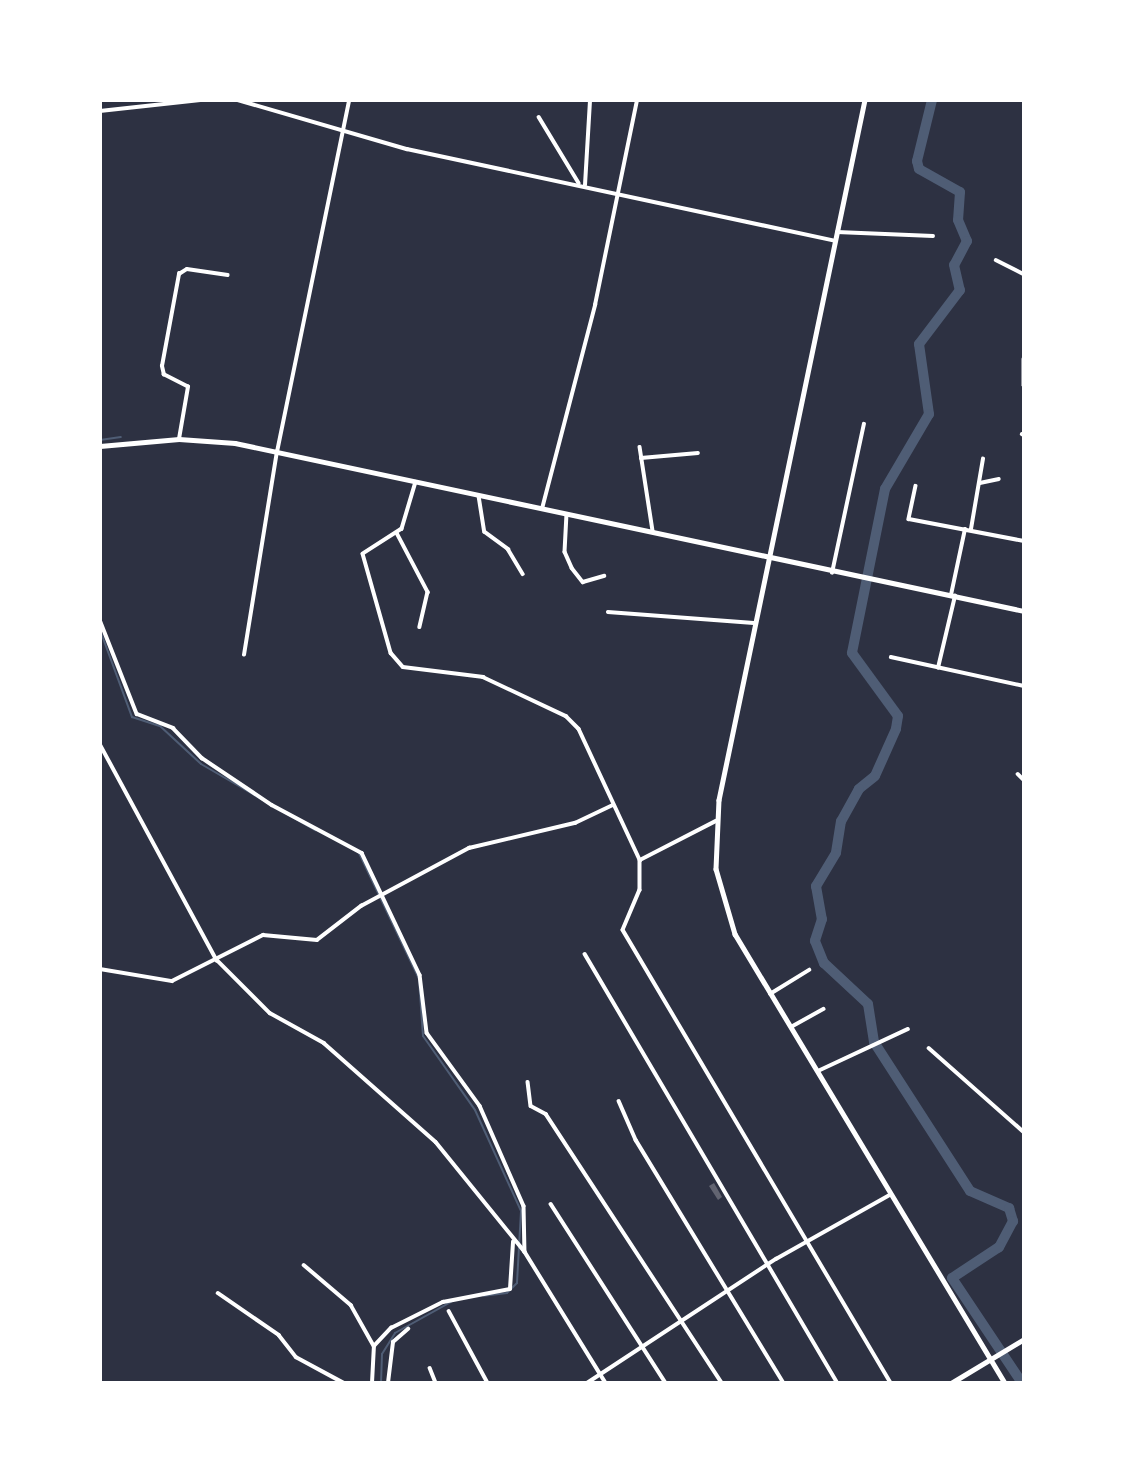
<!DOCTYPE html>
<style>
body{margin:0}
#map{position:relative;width:1124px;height:1483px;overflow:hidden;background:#2d3142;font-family:"Libre Baskerville",serif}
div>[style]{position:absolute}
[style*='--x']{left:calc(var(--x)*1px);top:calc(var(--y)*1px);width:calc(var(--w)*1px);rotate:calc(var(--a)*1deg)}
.stream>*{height:2px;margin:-1px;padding:0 1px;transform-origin:1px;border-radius:1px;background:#4f5d75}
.river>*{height:10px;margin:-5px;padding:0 5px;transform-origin:5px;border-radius:5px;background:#4f5d75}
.building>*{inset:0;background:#626471}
.minor>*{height:3.5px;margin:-1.75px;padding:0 1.75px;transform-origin:1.75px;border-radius:1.75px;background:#fff}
.tertiary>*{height:3.5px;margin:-1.75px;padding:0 1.75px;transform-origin:1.75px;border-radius:1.75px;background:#fff}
.secondary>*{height:4.5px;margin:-2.25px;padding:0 2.25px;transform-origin:2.25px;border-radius:2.25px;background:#fff}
.primary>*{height:5px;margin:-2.5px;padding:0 2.5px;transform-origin:2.5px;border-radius:2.5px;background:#fff}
span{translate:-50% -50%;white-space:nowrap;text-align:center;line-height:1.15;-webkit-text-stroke:7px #fff;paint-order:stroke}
.frame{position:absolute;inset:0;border:102px solid #fff;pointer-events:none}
</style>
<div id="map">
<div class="stream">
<div style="--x:100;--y:440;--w:21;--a:-8"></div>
<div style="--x:100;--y:630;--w:93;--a:69.8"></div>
<div style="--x:132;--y:717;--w:29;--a:18"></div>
<div style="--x:160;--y:726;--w:56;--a:42.8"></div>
<div style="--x:201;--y:764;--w:132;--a:30.1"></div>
<div style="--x:359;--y:853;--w:140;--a:64.5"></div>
<div style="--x:419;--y:979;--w:57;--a:86"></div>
<div style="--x:423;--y:1036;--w:90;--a:54.9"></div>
<div style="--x:475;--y:1110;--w:111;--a:65.5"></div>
<div style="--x:521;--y:1211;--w:72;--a:93.2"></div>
<div style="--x:517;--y:1283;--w:14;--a:135"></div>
<div style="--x:507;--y:1293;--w:23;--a:173"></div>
<div style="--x:381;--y:1383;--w:29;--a:-88"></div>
<div style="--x:382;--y:1354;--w:25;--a:-58"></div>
<div style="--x:395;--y:1333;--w:64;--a:-29"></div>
</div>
<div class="river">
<div style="--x:932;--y:100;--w:63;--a:103.8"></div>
<div style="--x:917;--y:161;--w:8;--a:76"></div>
<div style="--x:919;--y:169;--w:47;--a:29.3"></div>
<div style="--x:960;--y:192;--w:28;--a:94"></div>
<div style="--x:958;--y:220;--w:23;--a:67"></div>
<div style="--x:967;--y:241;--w:27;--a:118"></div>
<div style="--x:954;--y:265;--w:26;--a:77"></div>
<div style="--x:960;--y:290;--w:68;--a:127.2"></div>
<div style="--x:919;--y:344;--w:71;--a:81.9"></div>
<div style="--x:929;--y:414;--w:87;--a:120.4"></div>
<div style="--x:885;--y:489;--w:167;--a:101.4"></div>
<div style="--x:852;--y:653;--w:78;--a:53.9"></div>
<div style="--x:898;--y:716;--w:13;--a:99"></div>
<div style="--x:896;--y:729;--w:51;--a:114.1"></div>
<div style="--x:875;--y:776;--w:21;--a:141"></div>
<div style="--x:859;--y:789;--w:37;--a:119"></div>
<div style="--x:841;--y:821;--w:32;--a:99"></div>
<div style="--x:836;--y:853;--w:39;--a:121"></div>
<div style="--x:816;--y:886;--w:34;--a:80"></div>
<div style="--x:822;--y:919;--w:23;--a:108"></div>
<div style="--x:815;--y:941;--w:24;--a:68"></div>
<div style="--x:824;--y:963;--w:60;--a:43"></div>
<div style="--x:868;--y:1004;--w:38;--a:81"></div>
<div style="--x:874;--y:1042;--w:177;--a:57.2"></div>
<div style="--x:970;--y:1191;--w:43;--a:23.6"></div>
<div style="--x:1009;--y:1208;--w:14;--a:73"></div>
<div style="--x:1013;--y:1221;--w:30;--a:118"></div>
<div style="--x:999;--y:1247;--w:56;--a:146.6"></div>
<div style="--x:952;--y:1278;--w:126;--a:56.3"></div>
</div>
<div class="building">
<div style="clip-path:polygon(714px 1183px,722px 1197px,718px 1200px,709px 1186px)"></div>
</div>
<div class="minor">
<div style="--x:238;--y:100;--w:176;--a:16.2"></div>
<div style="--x:407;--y:149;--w:438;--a:12.1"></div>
<div style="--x:100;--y:111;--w:103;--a:-6.2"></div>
<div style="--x:539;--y:117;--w:77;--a:58.8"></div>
<div style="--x:585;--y:185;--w:85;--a:-86.6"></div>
<div style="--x:837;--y:232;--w:96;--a:2.4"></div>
<div style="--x:996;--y:260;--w:31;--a:27"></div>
<div style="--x:1024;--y:359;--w:26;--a:90"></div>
<div style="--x:1022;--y:434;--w:2;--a:27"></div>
<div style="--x:179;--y:439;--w:53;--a:-80.2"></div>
<div style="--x:188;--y:387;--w:27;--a:-153"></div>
<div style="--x:164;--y:375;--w:9;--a:-103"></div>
<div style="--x:162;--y:366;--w:94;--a:-79.5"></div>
<div style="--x:179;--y:274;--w:9;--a:-32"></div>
<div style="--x:187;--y:269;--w:41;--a:8.3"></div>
<div style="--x:640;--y:447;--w:85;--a:81.2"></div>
<div style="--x:641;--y:458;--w:57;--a:-5"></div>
<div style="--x:416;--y:482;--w:49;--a:106.6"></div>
<div style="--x:402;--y:529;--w:46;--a:147.3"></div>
<div style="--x:363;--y:554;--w:103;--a:74.2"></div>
<div style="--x:391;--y:653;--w:18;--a:49"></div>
<div style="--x:403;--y:667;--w:81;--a:7.1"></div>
<div style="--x:483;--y:677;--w:92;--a:25.2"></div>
<div style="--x:566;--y:716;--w:18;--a:45"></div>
<div style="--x:579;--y:729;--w:145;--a:65"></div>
<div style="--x:640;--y:860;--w:30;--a:90"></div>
<div style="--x:640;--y:890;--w:43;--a:113"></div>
<div style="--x:623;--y:930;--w:526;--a:59.39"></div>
<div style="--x:980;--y:483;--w:19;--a:-12"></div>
<div style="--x:916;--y:486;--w:34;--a:102"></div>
<div style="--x:909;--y:519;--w:117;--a:10.8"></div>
<div style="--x:479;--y:496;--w:36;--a:81"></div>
<div style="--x:485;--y:532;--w:29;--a:36"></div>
<div style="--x:508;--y:549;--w:29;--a:59"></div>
<div style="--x:542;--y:509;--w:211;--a:-75.4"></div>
<div style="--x:595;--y:305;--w:209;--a:-78.4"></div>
<div style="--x:567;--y:514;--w:38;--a:93"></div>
<div style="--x:565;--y:552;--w:17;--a:66"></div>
<div style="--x:572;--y:568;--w:18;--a:52"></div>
<div style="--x:583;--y:582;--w:22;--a:-16"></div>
<div style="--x:971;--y:529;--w:71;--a:-80.3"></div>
<div style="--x:397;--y:533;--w:67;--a:62.3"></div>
<div style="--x:428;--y:592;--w:36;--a:103"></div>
<div style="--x:832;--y:573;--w:152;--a:-77.9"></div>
<div style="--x:951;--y:595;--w:67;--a:-78"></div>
<div style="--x:608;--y:612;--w:146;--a:4.3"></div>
<div style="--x:100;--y:620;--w:101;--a:68.5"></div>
<div style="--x:137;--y:714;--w:39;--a:21"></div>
<div style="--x:173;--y:728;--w:42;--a:46"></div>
<div style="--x:202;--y:758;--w:84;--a:33.9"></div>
<div style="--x:272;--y:805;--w:102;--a:28.1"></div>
<div style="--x:362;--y:853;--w:135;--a:64.6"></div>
<div style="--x:420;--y:975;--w:58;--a:83.1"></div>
<div style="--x:427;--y:1033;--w:90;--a:54"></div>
<div style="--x:480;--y:1106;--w:109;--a:66.3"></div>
<div style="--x:524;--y:1206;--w:46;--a:88.8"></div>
<div style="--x:244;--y:655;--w:206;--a:-80.8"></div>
<div style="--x:891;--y:657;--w:136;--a:12.3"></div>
<div style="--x:938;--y:668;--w:74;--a:-76.7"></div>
<div style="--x:1018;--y:774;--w:8;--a:45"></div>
<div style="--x:640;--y:860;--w:85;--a:-27.2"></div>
<div style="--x:585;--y:954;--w:498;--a:59.5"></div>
<div style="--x:100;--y:969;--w:73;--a:9.5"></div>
<div style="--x:172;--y:981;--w:102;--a:-26.8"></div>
<div style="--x:263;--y:935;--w:54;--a:5.3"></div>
<div style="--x:317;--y:940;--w:56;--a:-37.7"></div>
<div style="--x:361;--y:906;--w:123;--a:-28.2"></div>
<div style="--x:469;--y:848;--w:109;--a:-13.3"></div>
<div style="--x:575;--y:823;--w:42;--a:-25.3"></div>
<div style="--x:770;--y:994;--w:46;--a:-31.6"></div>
<div style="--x:791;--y:1027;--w:37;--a:-29"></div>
<div style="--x:929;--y:1048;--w:127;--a:41.5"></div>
<div style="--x:818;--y:1071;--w:99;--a:-25"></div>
<div style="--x:528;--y:1082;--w:24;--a:83"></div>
<div style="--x:531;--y:1106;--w:17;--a:28"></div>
<div style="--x:546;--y:1114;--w:321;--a:56.8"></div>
<div style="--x:619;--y:1101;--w:43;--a:66.4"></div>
<div style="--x:636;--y:1140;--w:285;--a:58.7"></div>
<div style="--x:551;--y:1204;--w:213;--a:57.3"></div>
<div style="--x:304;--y:1265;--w:62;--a:40.4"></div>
<div style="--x:351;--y:1305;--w:47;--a:60.7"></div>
<div style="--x:218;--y:1293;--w:74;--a:34.5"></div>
<div style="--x:279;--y:1335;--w:28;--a:52"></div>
<div style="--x:296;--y:1357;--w:55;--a:28.4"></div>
<div style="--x:449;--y:1311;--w:82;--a:61.6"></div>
<div style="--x:430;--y:1368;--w:16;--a:68"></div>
<div style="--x:372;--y:1383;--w:37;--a:-87"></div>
<div style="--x:374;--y:1346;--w:25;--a:-47"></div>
<div style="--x:391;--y:1328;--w:58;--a:-26.6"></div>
<div style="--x:443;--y:1302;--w:68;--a:-11"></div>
<div style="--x:510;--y:1289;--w:47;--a:-86.3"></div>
<div style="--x:388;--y:1383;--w:41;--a:-83"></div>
<div style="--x:393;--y:1342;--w:20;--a:-41"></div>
<div style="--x:587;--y:1383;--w:226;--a:-33.3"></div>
<div style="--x:776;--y:1259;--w:129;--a:-29.4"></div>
</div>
<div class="tertiary">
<div style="--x:277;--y:452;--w:359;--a:-78.4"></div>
<div style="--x:100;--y:744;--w:246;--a:61.6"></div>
<div style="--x:217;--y:960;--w:75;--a:45"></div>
<div style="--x:270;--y:1013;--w:62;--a:29.1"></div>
<div style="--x:324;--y:1043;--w:149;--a:41.5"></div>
<div style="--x:436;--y:1142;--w:141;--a:51"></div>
<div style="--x:525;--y:1252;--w:154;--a:58.3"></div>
</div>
<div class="secondary">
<div style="--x:865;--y:100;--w:715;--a:101.78"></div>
<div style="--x:719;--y:800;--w:69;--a:92.5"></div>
<div style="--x:716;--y:869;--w:68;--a:73.7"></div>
<div style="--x:735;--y:934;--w:524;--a:58.98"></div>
<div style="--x:100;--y:446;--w:79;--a:-5.1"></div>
<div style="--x:179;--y:439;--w:56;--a:4.1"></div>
<div style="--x:235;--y:443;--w:807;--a:12.02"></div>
</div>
<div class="primary">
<div style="--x:951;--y:1383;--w:85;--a:-31.1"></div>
</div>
<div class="frame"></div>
</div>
